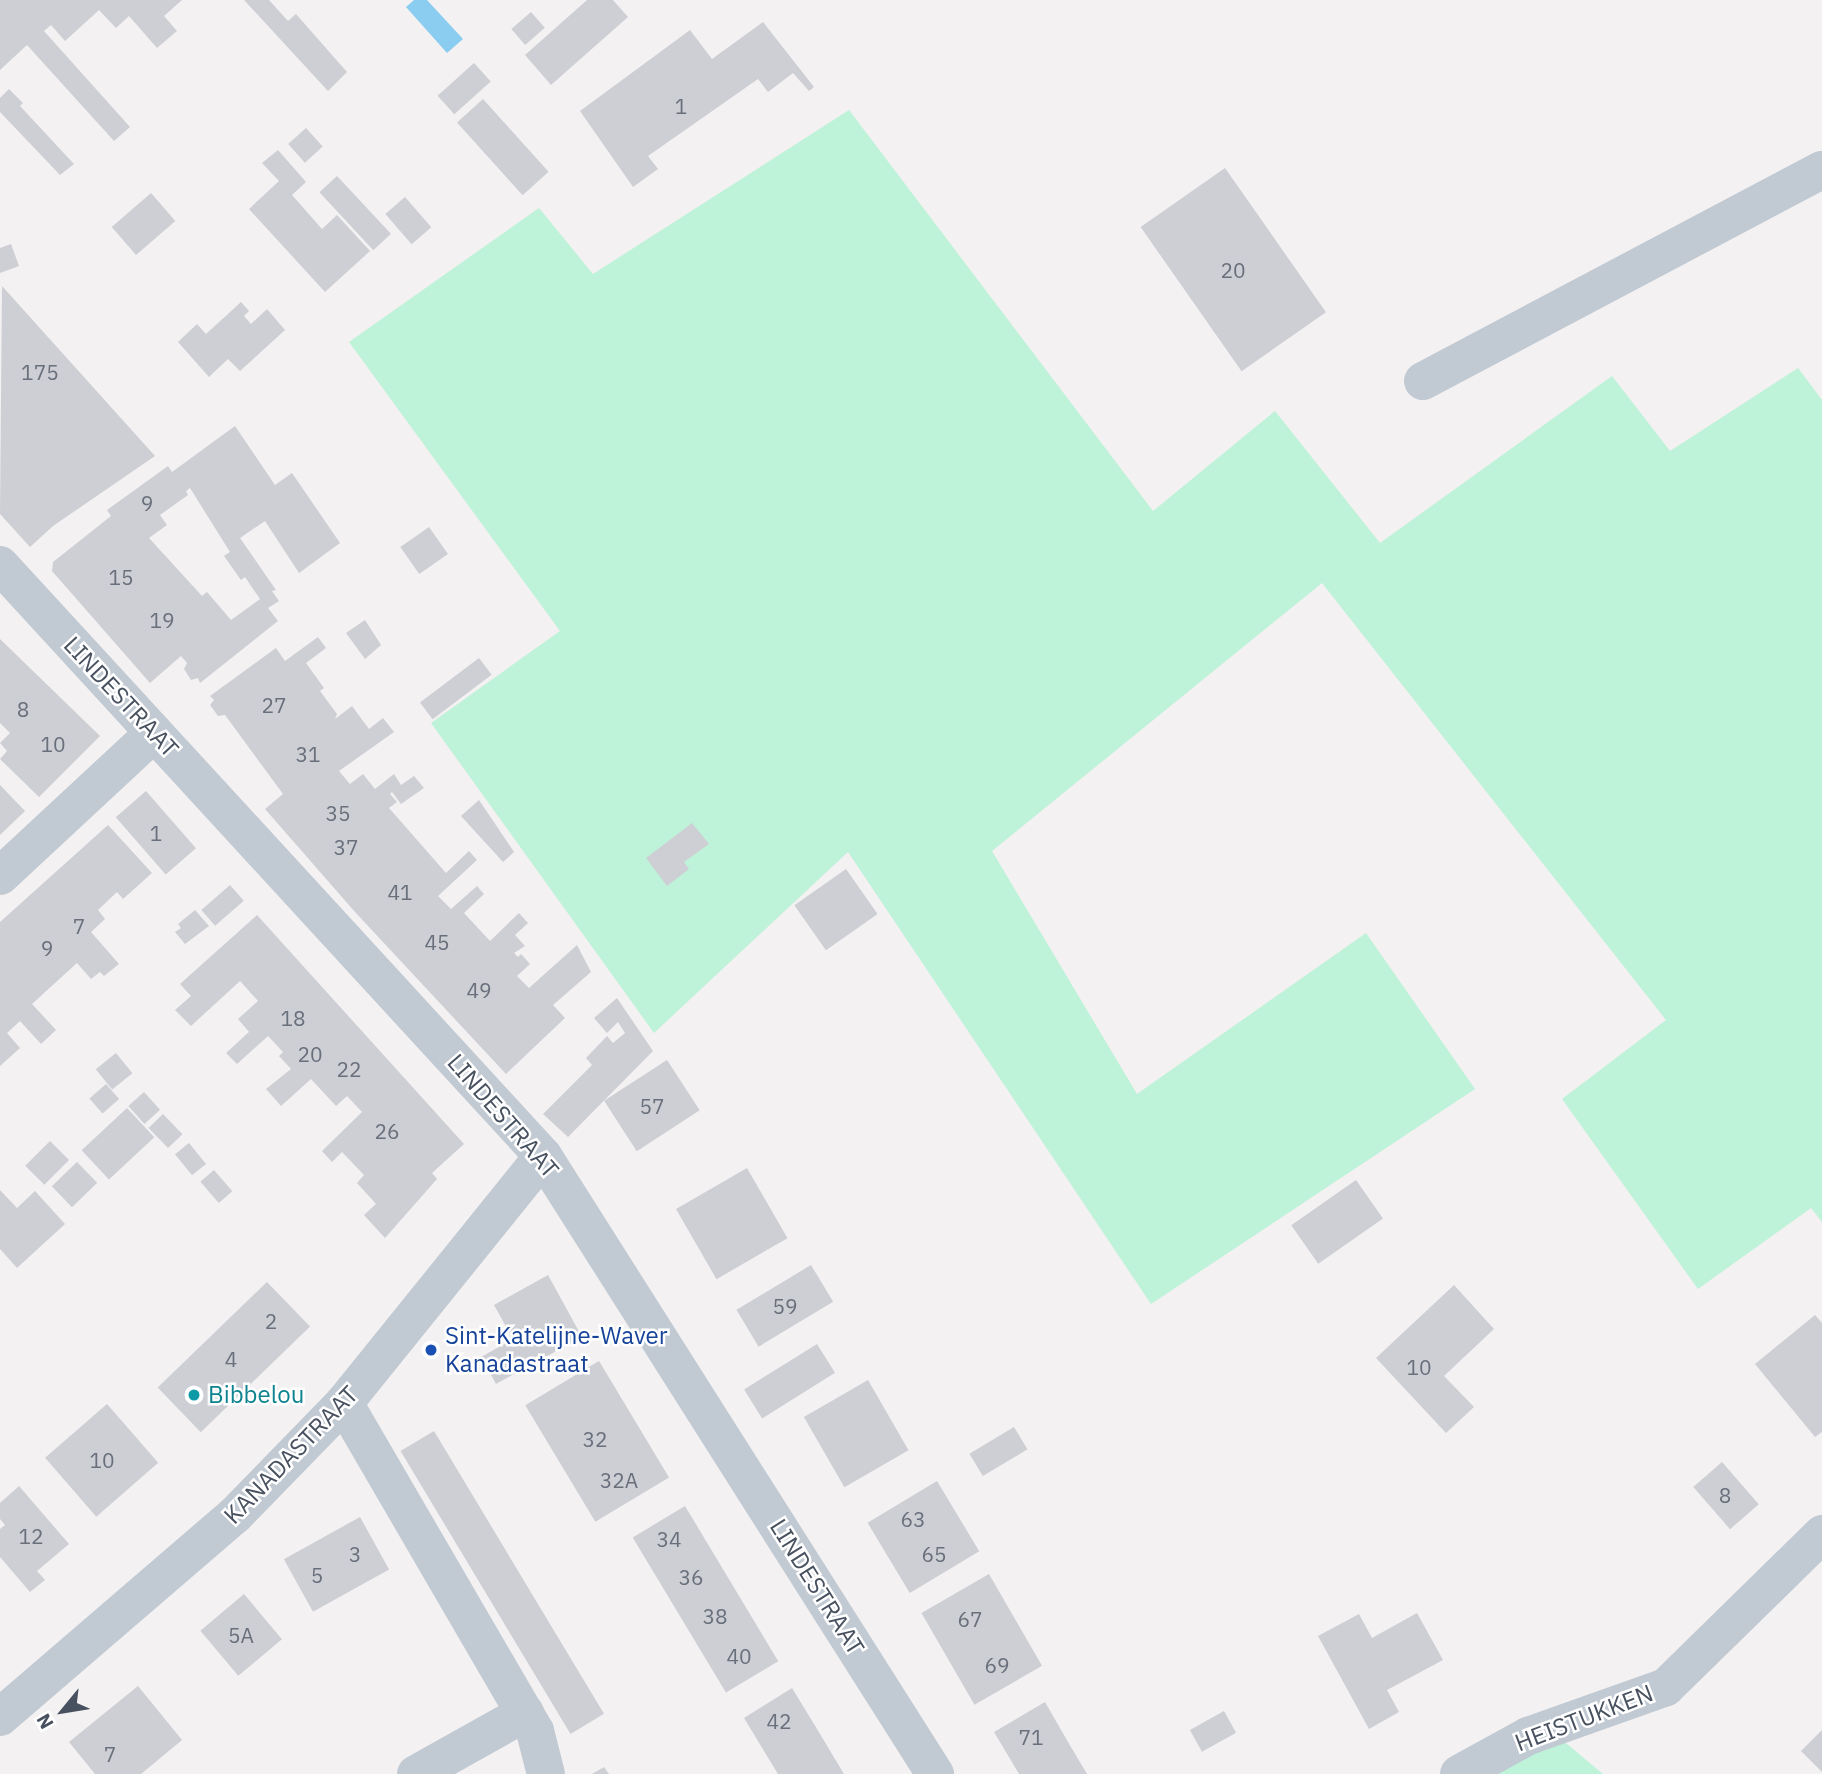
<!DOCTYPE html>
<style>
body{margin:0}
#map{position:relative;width:1822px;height:1774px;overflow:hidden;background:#f3f1f1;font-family:"IBM Plex Sans",sans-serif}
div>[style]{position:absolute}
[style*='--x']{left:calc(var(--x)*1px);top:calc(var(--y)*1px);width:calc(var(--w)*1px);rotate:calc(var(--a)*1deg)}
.green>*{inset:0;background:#bef2d9}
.water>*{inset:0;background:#8acdf0}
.building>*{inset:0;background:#cdcfd5;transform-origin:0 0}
.minor>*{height:38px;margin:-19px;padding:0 19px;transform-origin:19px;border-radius:19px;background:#c1c9d3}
.dots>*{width:19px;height:19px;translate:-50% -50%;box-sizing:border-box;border:4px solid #fff;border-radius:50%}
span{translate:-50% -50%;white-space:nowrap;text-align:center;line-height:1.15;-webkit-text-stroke:5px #fff;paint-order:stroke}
.number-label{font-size:21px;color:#69707c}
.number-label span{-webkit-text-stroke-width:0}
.street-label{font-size:24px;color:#48515f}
.transit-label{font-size:24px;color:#164399}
.left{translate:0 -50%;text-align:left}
.culture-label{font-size:24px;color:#0d838f}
.north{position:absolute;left:28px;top:1676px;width:70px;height:70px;-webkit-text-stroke:5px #fff;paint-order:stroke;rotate:240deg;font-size:19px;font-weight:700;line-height:28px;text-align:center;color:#48515f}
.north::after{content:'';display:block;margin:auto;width:24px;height:32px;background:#48515f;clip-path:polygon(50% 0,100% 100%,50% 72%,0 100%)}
</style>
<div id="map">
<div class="green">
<div style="clip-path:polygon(849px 110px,1153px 511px,1275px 411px,1380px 543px,1612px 376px,1670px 451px,1798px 368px,1822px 400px,1822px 1222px,1811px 1208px,1698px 1289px,1562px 1099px,1666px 1020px,1322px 583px,992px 851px,1137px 1094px,1366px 933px,1475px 1089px,1151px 1304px,848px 852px,654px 1033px,431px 723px,560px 631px,349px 342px,539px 208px,593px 274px)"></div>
<div style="clip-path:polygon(1555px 1734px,1603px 1774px,1485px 1774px)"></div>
</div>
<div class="water">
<div style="clip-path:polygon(414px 0,427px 0,463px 39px,447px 53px,406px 7px)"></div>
</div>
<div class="building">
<div style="clip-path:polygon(0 0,182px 0,164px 16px,177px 31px,157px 48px,129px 16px,116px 28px,99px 10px,65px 41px,51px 25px,44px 31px,130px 127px,114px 141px,27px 45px,0 70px)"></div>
<div style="clip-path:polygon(244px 0,269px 0,288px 21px,296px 14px,347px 72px,328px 91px)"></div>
<div style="clip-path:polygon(587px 0,613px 0,628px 17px,551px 85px,525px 55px)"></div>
<div style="left:531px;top:12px;width:21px;height:26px;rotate:49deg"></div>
<div style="clip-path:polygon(763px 22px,814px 87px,809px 91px,793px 73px,768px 92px,758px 79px,648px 156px,658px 169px,633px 187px,580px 111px,690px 30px,712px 59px)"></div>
<div style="left:474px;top:63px;width:25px;height:49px;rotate:48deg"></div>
<div style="clip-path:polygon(9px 89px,23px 103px,20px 106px,74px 164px,60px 175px,0 112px,0 98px)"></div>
<div style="left:483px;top:99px;width:98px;height:35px;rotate:48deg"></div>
<div style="left:306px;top:128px;width:25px;height:24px;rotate:48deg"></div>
<div style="clip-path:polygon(278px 150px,306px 182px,292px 195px,322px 229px,337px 215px,370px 251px,325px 292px,249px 209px,279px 181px,262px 163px)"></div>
<div style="left:1225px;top:168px;width:176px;height:103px;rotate:55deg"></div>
<div style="left:337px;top:176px;width:79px;height:24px;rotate:47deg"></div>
<div style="left:151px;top:193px;width:37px;height:52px;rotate:49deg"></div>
<div style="left:405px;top:197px;width:40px;height:26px;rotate:49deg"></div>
<div style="clip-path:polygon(11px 244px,19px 266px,0 273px,0 248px)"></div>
<div style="clip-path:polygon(2px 286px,155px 456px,53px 526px,30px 547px,0 514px)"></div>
<div style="clip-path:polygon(241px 302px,249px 311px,244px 316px,251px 324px,267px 309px,285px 330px,240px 371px,228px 359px,209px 377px,178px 342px,197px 324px,206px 334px)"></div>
<div style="clip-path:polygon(evenodd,235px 426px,275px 485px,292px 473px,340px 543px,299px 573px,265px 521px,240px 538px,276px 590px,272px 591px,279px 601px,268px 608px,278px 621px,200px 683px,198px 678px,191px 680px,184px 669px,187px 663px,181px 656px,150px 683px,52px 571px,53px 562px,111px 516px,107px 510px,168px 466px,172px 472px,235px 426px,190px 488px,230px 552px,224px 556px,241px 580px,245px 577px,260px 599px,231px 620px,207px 592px,202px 596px,149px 538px,167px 525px,160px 515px,188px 495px,186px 491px,190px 488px)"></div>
<div style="left:429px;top:527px;width:33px;height:35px;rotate:55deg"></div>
<div style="clip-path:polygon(365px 620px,381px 645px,365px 659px,346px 633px)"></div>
<div style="clip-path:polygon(318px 637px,326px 648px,306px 663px,324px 688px,320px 691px,337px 714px,335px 719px,352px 706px,369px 729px,383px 718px,394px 732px,339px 771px,350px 784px,363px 774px,375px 789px,394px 774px,401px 785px,414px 776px,424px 788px,401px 804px,392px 792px,390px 794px,397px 802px,389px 808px,446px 873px,469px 851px,477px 860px,438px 896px,451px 909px,477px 886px,484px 894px,464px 913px,490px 941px,519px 913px,528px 923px,515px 935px,525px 946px,514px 953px,518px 957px,521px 954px,530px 964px,517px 976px,529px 988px,577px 945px,591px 972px,553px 1005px,565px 1018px,506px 1074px,355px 912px,265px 809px,283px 794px,225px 715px,218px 716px,210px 705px,214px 700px,210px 696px,276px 648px,285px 661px)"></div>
<div style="clip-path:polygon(0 639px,100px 736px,39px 797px,0 759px,7px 751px,0 743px,10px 733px,0 723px)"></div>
<div style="left:479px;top:658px;width:21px;height:74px;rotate:53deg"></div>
<div style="clip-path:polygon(0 785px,25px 811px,0 835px)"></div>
<div style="left:146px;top:791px;width:76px;height:40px;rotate:49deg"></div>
<div style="clip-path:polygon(479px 800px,514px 852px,503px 862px,461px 816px)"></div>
<div style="clip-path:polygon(692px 823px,709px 844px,684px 862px,689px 869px,667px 886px,646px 858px)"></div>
<div style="clip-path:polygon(108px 825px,152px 873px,123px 899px,117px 892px,98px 910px,105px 919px,91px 932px,119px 964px,104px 976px,100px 972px,91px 979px,77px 963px,32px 1004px,56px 1030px,41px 1044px,20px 1021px,7px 1033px,20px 1048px,0 1066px,0 922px)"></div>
<div style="left:846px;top:869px;width:55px;height:63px;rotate:55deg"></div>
<div style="left:230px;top:885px;width:21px;height:38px;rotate:49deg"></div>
<div style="clip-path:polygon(195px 910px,209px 926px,185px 944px,175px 932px,181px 928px,178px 924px)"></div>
<div style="clip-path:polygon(257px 915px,464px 1144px,432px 1173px,437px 1179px,385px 1238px,364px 1215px,376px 1204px,357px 1183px,364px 1175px,342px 1152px,332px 1162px,322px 1151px,362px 1112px,347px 1096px,336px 1106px,311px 1079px,281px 1106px,266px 1089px,291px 1069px,279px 1056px,283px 1052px,268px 1036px,237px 1064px,226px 1053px,249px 1032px,238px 1019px,258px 1001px,240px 981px,191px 1026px,175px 1010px,191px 996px,180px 984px)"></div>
<div style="clip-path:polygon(617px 998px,653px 1051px,568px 1137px,543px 1114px,592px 1065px,586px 1058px,607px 1036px,613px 1043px,625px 1033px,618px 1022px,607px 1033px,594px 1018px)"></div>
<div style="left:116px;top:1053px;width:26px;height:26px;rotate:51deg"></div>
<div style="left:667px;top:1060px;width:60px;height:75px;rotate:57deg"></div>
<div style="left:106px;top:1084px;width:20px;height:22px;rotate:49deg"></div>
<div style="left:144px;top:1092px;width:24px;height:21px;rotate:48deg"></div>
<div style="left:127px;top:1108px;width:40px;height:62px;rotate:47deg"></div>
<div style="left:163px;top:1114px;width:28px;height:20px;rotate:46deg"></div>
<div style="left:50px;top:1141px;width:27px;height:35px;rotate:45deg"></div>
<div style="left:189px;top:1143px;width:27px;height:18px;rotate:51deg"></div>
<div style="left:77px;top:1162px;width:29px;height:35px;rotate:46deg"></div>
<div style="left:747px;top:1168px;width:81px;height:82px;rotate:60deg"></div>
<div style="left:214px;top:1170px;width:28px;height:18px;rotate:49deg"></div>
<div style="left:1356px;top:1180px;width:47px;height:79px;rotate:55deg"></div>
<div style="clip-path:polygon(0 1190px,17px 1208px,35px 1191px,65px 1224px,17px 1268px,0 1249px)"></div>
<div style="left:811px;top:1265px;width:43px;height:87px;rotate:59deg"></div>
<div style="clip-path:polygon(548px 1275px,582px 1337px,496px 1384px,481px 1357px,513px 1339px,494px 1305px)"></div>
<div style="left:267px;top:1282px;width:62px;height:152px;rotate:46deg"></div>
<div style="clip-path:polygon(1454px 1285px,1494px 1329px,1444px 1376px,1474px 1407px,1446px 1433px,1376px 1358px)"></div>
<div style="clip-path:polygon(1815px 1315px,1822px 1323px,1822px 1432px,1815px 1437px,1755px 1364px)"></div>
<div style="left:817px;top:1344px;width:34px;height:86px;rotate:58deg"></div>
<div style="left:599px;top:1361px;width:136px;height:86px;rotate:59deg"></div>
<div style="left:868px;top:1380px;width:81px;height:74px;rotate:60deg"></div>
<div style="left:107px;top:1404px;width:78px;height:82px;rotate:49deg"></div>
<div style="left:1014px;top:1427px;width:26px;height:52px;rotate:59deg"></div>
<div style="left:434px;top:1431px;width:330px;height:39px;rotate:59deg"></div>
<div style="left:1722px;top:1462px;width:56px;height:38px;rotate:49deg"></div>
<div style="left:937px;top:1481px;width:82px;height:81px;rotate:59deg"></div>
<div style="clip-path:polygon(19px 1486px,69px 1544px,37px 1571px,45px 1580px,30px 1592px,0 1557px,0 1529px,5px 1525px,0 1519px,0 1503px)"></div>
<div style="left:685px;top:1506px;width:181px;height:61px;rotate:59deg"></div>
<div style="left:360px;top:1517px;width:60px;height:87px;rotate:61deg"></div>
<div style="left:989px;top:1574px;width:106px;height:78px;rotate:60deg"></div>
<div style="left:244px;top:1594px;width:59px;height:57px;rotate:50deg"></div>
<div style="clip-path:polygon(1417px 1613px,1443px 1660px,1387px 1690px,1399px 1712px,1369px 1729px,1318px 1636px,1359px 1614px,1372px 1638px)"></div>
<div style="clip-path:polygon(138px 1686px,182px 1740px,141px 1774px,95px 1774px,69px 1742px)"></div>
<div style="clip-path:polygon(792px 1688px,814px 1724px,844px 1774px,778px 1774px,744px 1718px)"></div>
<div style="clip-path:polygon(1045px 1702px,1068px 1742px,1087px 1774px,1019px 1774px,994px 1732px)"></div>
<div style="left:1224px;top:1711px;width:25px;height:39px;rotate:61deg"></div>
<div style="clip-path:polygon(1822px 1730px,1822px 1772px,1801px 1751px)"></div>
<div style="clip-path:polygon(604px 1767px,609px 1774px,592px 1774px)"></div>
</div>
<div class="minor">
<div style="--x:1423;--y:381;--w:451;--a:-27.9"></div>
<div style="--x:0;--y:565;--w:803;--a:47.42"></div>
<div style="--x:543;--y:1156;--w:732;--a:57.61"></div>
<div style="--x:0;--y:876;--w:210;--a:-42.9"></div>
<div style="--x:344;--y:1403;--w:380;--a:59.8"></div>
<div style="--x:535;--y:1731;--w:44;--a:75.7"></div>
<div style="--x:0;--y:1717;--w:310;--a:-40.7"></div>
<div style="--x:235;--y:1515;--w:156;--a:-45.8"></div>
<div style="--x:344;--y:1403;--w:317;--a:-51.1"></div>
<div style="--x:416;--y:1774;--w:125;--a:-29.2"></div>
<div style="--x:1459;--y:1774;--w:79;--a:-28.8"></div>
<div style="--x:1528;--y:1736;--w:146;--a:-19.5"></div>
<div style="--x:1666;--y:1687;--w:219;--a:-44.4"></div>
</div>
<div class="dots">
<div style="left:431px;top:1350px;background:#1a4fb4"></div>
<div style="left:194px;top:1395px;background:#0f9aa8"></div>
</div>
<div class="number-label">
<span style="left:681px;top:106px">1</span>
<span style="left:1233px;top:270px">20</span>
<span style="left:40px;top:372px">175</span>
<span style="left:147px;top:503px">9</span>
<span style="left:121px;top:577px">15</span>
<span style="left:162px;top:620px">19</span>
<span style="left:274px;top:705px">27</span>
<span style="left:23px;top:709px">8</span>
<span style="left:53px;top:744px">10</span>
<span style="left:308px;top:754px">31</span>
<span style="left:338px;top:813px">35</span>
<span style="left:156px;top:833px">1</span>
<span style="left:346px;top:847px">37</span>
<span style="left:400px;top:892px">41</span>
<span style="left:79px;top:926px">7</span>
<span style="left:437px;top:942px">45</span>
<span style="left:47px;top:948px">9</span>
<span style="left:479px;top:990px">49</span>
<span style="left:293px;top:1018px">18</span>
<span style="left:310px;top:1054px">20</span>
<span style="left:349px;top:1069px">22</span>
<span style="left:652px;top:1106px">57</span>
<span style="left:387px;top:1131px">26</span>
<span style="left:785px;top:1306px">59</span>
<span style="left:271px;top:1321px">2</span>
<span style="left:231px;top:1359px">4</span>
<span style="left:1419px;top:1367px">10</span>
<span style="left:595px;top:1439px">32</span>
<span style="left:102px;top:1460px">10</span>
<span style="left:619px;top:1480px">32A</span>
<span style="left:1725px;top:1495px">8</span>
<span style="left:913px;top:1519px">63</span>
<span style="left:31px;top:1536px">12</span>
<span style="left:669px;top:1539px">34</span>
<span style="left:355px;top:1554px">3</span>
<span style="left:934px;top:1554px">65</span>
<span style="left:317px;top:1575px">5</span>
<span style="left:691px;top:1577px">36</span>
<span style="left:715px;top:1616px">38</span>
<span style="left:970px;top:1619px">67</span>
<span style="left:241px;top:1635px">5A</span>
<span style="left:739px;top:1656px">40</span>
<span style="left:997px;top:1665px">69</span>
<span style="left:779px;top:1721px">42</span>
<span style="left:1031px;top:1737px">71</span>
<span style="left:110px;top:1754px">7</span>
</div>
<div class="street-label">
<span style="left:121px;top:697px;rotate:47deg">LINDESTRAAT</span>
<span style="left:503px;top:1116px;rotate:49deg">LINDESTRAAT</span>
<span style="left:291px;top:1455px;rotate:-46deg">KANADASTRAAT</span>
<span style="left:817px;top:1587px;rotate:58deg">LINDESTRAAT</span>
<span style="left:1584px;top:1718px;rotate:-21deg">HEISTUKKEN</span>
</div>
<div class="transit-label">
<span class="left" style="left:445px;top:1350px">Sint-Katelijne-Waver<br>Kanadastraat</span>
</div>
<div class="culture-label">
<span class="left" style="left:208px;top:1395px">Bibbelou</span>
</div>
<div class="north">N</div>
</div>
